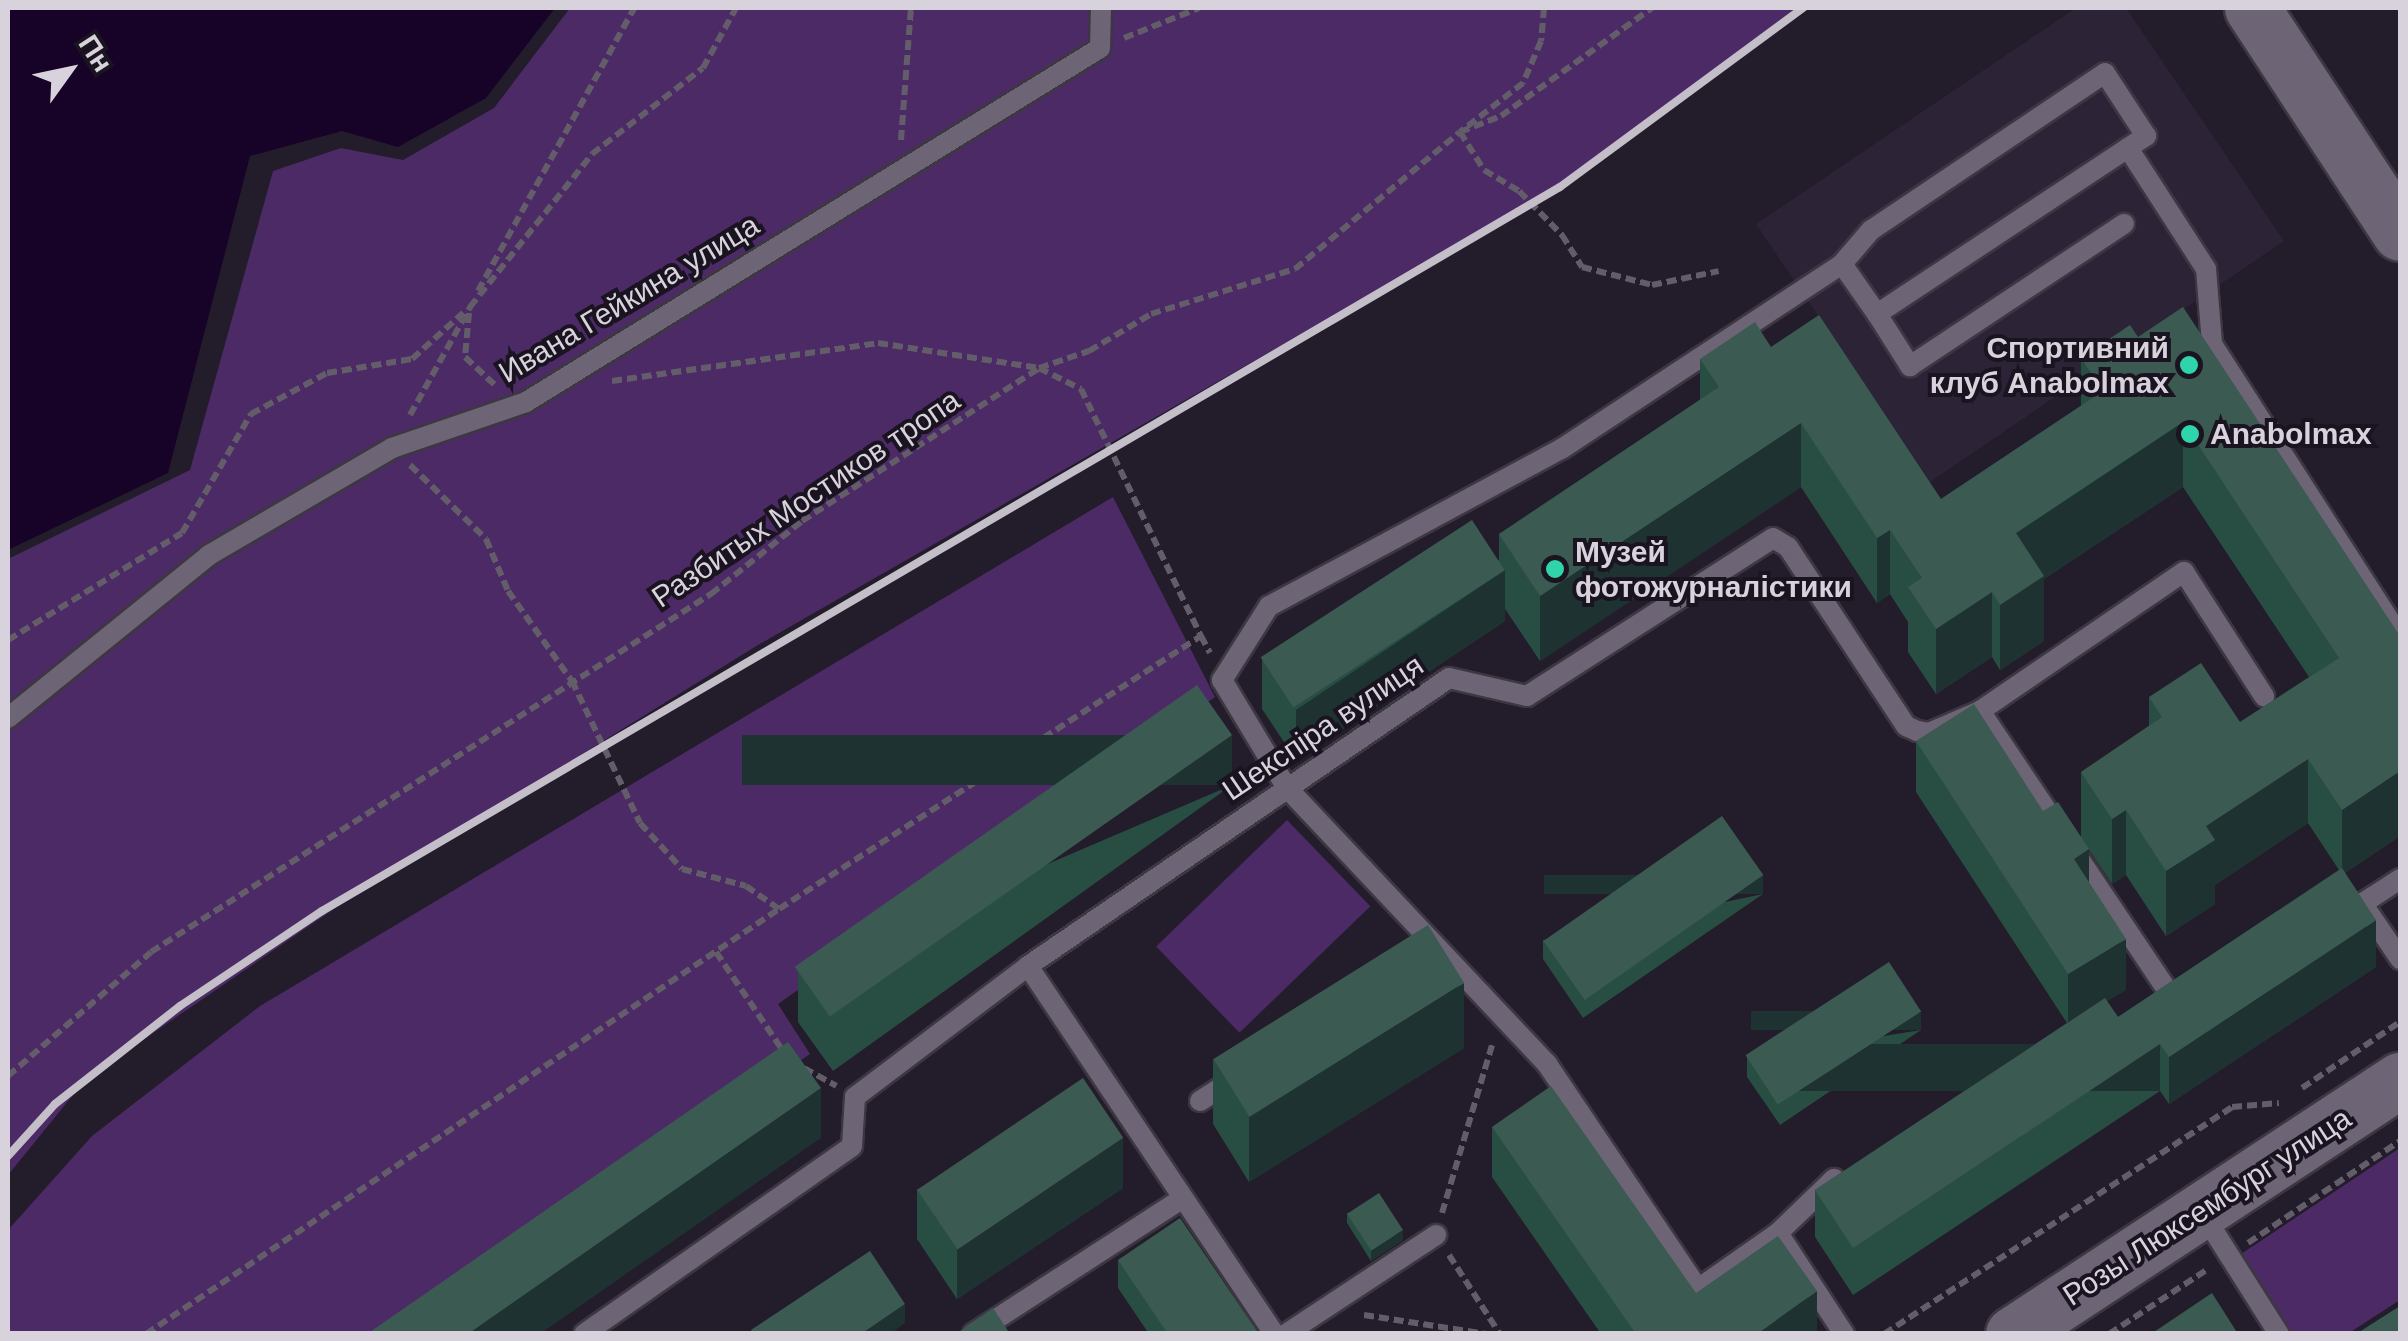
<!DOCTYPE html>
<meta charset="utf-8">
<style>
body{margin:0}
#map{position:relative;width:2408px;height:1341px;overflow:hidden;background:#231c2a;font-family:Arial,sans-serif}
div>[style]{position:absolute}
[style*='--x']{left:calc(var(--x)*1px);top:calc(var(--y)*1px);width:calc(var(--w)*1px);rotate:calc(var(--a)*1deg)}
.built>*{inset:0;background:#2d2337}
.green>*{inset:0;background:#4b2a66;transform-origin:0 0}
.water>*{inset:0;background:#180328}
.path>*{height:6px;margin-top:-3px;transform-origin:0;background:repeating-linear-gradient(90deg,#635d69 0 10px,transparent 0 15px)}
.roads{filter:drop-shadow(2px 0 #3d3742) drop-shadow(-2px 0 #3d3742) drop-shadow(0 2px #3d3742) drop-shadow(0 -2px #3d3742)}
.lane>*{height:20px;margin:-10px;padding:0 10px;transform-origin:10px;border-radius:10px;background:#6d6476}
.secondary>*{height:55px;margin:-27.5px;padding:0 27.5px;transform-origin:27.5px;border-radius:27.5px;background:#6d6476}
.rail>*{height:8px;margin:-4px;padding:0 4px;transform-origin:4px;border-radius:4px;background:#c4bec9}
.wall>*{inset:0;background:#284d42}
.shaded-wall>*{inset:0;background:#1e3331;transform-origin:0 0}
.building>*{inset:0;background:#3b5b52;transform-origin:0 0}
.dots>*{width:28px;height:28px;translate:-50% -50%;box-sizing:border-box;border:5px solid #1a1320;border-radius:50%}
span{translate:-50% -50%;white-space:nowrap;text-align:center;line-height:1.15;-webkit-text-stroke:8px #1a1320;paint-order:stroke}
.street-label{font-size:30px;color:#d7d2dc}
.poi-label{font-size:30px;color:#d7d2dc;font-weight:700}
.right{translate:-100% -50%;text-align:right}
.left{translate:0 -50%;text-align:left}
.frame{position:absolute;inset:0;border:10px solid #d7d2dc;pointer-events:none}
.north{position:absolute;left:20px;top:20px;width:100px;height:100px;-webkit-text-stroke:8px #1a1320;paint-order:stroke;rotate:57deg;font-size:28px;font-weight:700;line-height:40px;text-align:center;color:#d7d2dc}
.north::after{content:'';display:block;margin:auto;width:35px;height:45px;background:#d7d2dc;clip-path:polygon(50% 0,100% 100%,50% 72%,0 100%)}
</style>
<div id="map">
<div class="built">
<div style="clip-path:polygon(2076px 8px,2126px 8px,2284px 241px,1930px 482px,1756px 224px)"></div>
</div>
<div class="green">
<div style="clip-path:polygon(570px 8px,1797px 8px,1561px 185px,758px 645px,350px 898px,86px 1079px,8px 1175px,8px 559px,190px 470px,273px 171px,341px 148px,403px 160px,494px 108px)"></div>
<div style="clip-path:polygon(1113px 497px,1215px 697px,778px 1004px,810px 1054px,412px 1333px,8px 1334px,8px 1230px,92px 1136px,260px 1006px)"></div>
<div style="left:1287px;top:820px;width:120px;height:182px;rotate:46deg"></div>
<div style="clip-path:polygon(2400px 1148px,2400px 1300px,2349px 1333px,2290px 1333px,2238px 1256px)"></div>
</div>
<div class="water">
<div style="clip-path:polygon(8px 8px,555px 8px,486px 98px,398px 147px,342px 131px,250px 156px,168px 473px,8px 550px)"></div>
</div>
<div class="path">
<div style="--x:1544;--y:8;--w:33;--a:95"></div>
<div style="--x:1541;--y:41;--w:46;--a:113.2"></div>
<div style="--x:1523;--y:83;--w:80;--a:142.1"></div>
<div style="--x:1460;--y:132;--w:45;--a:57.7"></div>
<div style="--x:1484;--y:170;--w:41;--a:31"></div>
<div style="--x:1519;--y:191;--w:62;--a:45.7"></div>
<div style="--x:1562;--y:235;--w:38;--a:58"></div>
<div style="--x:1582;--y:267;--w:72;--a:14.4"></div>
<div style="--x:1652;--y:285;--w:68;--a:-11.8"></div>
<div style="--x:1124;--y:38;--w:81;--a:-21.8"></div>
<div style="--x:901;--y:140;--w:132;--a:-85.7"></div>
<div style="--x:478;--y:291;--w:323;--a:-61.1"></div>
<div style="--x:469;--y:313;--w:44;--a:95.2"></div>
<div style="--x:465;--y:357;--w:42;--a:43.1"></div>
<div style="--x:612;--y:381;--w:269;--a:-8.1"></div>
<div style="--x:878;--y:343;--w:163;--a:8.8"></div>
<div style="--x:1039;--y:368;--w:47;--a:26.6"></div>
<div style="--x:1081;--y:389;--w:275;--a:64.1"></div>
<div style="--x:410;--y:415;--w:124;--a:-60.9"></div>
<div style="--x:470;--y:307;--w:196;--a:-51.4"></div>
<div style="--x:592;--y:154;--w:140;--a:-37.8"></div>
<div style="--x:703;--y:68;--w:68;--a:-61.2"></div>
<div style="--x:410;--y:465;--w:106;--a:44.2"></div>
<div style="--x:486;--y:539;--w:56;--a:67.1"></div>
<div style="--x:508;--y:591;--w:110;--a:54.6"></div>
<div style="--x:572;--y:681;--w:157;--a:64.4"></div>
<div style="--x:640;--y:823;--w:62;--a:47.6"></div>
<div style="--x:682;--y:869;--w:66;--a:14.9"></div>
<div style="--x:746;--y:886;--w:40;--a:34.9"></div>
<div style="--x:8;--y:640;--w:204;--a:-31.6"></div>
<div style="--x:182;--y:533;--w:138;--a:-59.9"></div>
<div style="--x:251;--y:414;--w:86;--a:-28.3"></div>
<div style="--x:327;--y:373;--w:86;--a:-9.4"></div>
<div style="--x:412;--y:359;--w:69;--a:-42"></div>
<div style="--x:716;--y:952;--w:120;--a:55.9"></div>
<div style="--x:804;--y:1068;--w:37;--a:29"></div>
<div style="--x:8;--y:1076;--w:189;--a:-40.9"></div>
<div style="--x:151;--y:952;--w:665;--a:-32.59"></div>
<div style="--x:711;--y:594;--w:117;--a:-38.7"></div>
<div style="--x:802;--y:521;--w:282;--a:-32.8"></div>
<div style="--x:1039;--y:368;--w:53;--a:-18.8"></div>
<div style="--x:1089;--y:351;--w:72;--a:-30.8"></div>
<div style="--x:1151;--y:314;--w:151;--a:-17.4"></div>
<div style="--x:1295;--y:269;--w:214;--a:-39.7"></div>
<div style="--x:1460;--y:132;--w:44;--a:-21.3"></div>
<div style="--x:1501;--y:116;--w:186;--a:-35.6"></div>
<div style="--x:2302;--y:1088;--w:118;--a:-34"></div>
<div style="--x:1442;--y:1213;--w:178;--a:-73.4"></div>
<div style="--x:2248;--y:1243;--w:183;--a:-33.9"></div>
<div style="--x:1449;--y:1255;--w:94;--a:57.2"></div>
<div style="--x:1364;--y:1315;--w:124;--a:8.8"></div>
<div style="--x:146;--y:1334;--w:762;--a:-33.88"></div>
<div style="--x:779;--y:909;--w:503;--a:-32.9"></div>
<div style="--x:1201;--y:636;--w:19;--a:62"></div>
<div style="--x:1884;--y:1334;--w:415;--a:-33.1"></div>
<div style="--x:2232;--y:1107;--w:47;--a:-4.9"></div>
<div style="--x:2109;--y:1334;--w:118;--a:-33.3"></div>
</div>
<div class="roads">
<div class="lane">
<div style="--x:2128;--y:148;--w:144;--a:57.2"></div>
<div style="--x:2206;--y:269;--w:75;--a:85.4"></div>
<div style="--x:2212;--y:344;--w:348;--a:57.3"></div>
<div style="--x:1842;--y:264;--w:61;--a:55"></div>
<div style="--x:1877;--y:314;--w:323;--a:-33.5"></div>
<div style="--x:2146;--y:136;--w:75;--a:-123.1"></div>
<div style="--x:2105;--y:73;--w:282;--a:146.1"></div>
<div style="--x:1871;--y:230;--w:45;--a:130.5"></div>
<div style="--x:1842;--y:264;--w:336;--a:146.6"></div>
<div style="--x:1561;--y:449;--w:332;--a:151.7"></div>
<div style="--x:1269;--y:606;--w:88;--a:122.4"></div>
<div style="--x:1222;--y:680;--w:126;--a:59"></div>
<div style="--x:1287;--y:788;--w:379;--a:46.7"></div>
<div style="--x:1547;--y:1064;--w:271;--a:56.1"></div>
<div style="--x:1698;--y:1289;--w:98;--a:-35"></div>
<div style="--x:1778;--y:1233;--w:121;--a:56.8"></div>
<div style="--x:1877;--y:314;--w:62;--a:57.6"></div>
<div style="--x:1910;--y:366;--w:257;--a:-33.6"></div>
<div style="--x:1980;--y:711;--w:143;--a:56.1"></div>
<div style="--x:8;--y:718;--w:259;--a:-39"></div>
<div style="--x:209;--y:555;--w:212;--a:-30.3"></div>
<div style="--x:392;--y:448;--w:142;--a:-18.9"></div>
<div style="--x:526;--y:402;--w:674;--a:-31.66"></div>
<div style="--x:1100;--y:48;--w:40;--a:-88.6"></div>
<div style="--x:2076;--y:854;--w:174;--a:56.2"></div>
<div style="--x:2362;--y:903;--w:68;--a:55.8"></div>
<div style="--x:2363;--y:903;--w:44;--a:-33"></div>
<div style="--x:1028;--y:966;--w:443;--a:56.2"></div>
<div style="--x:1200;--y:1101;--w:38;--a:-33"></div>
<div style="--x:2203;--y:1214;--w:142;--a:57.7"></div>
<div style="--x:1778;--y:1233;--w:78;--a:-44"></div>
<div style="--x:584;--y:1334;--w:327;--a:-35"></div>
<div style="--x:852;--y:1146;--w:49;--a:-86.5"></div>
<div style="--x:855;--y:1097;--w:217;--a:-37.1"></div>
<div style="--x:1028;--y:966;--w:510;--a:-34.38"></div>
<div style="--x:1449;--y:678;--w:80;--a:13"></div>
<div style="--x:1527;--y:696;--w:292;--a:-32.7"></div>
<div style="--x:1773;--y:538;--w:17;--a:31"></div>
<div style="--x:1788;--y:547;--w:214;--a:56.6"></div>
<div style="--x:1906;--y:726;--w:12;--a:24"></div>
<div style="--x:1917;--y:731;--w:12;--a:9"></div>
<div style="--x:1929;--y:733;--w:56;--a:-23.3"></div>
<div style="--x:1980;--y:711;--w:247;--a:-34.3"></div>
<div style="--x:2184;--y:572;--w:148;--a:57.2"></div>
<div style="--x:973;--y:1334;--w:250;--a:-32.9"></div>
<div style="--x:1286;--y:1334;--w:180;--a:-33.4"></div>
</div>
<div class="secondary">
<div style="--x:2252;--y:8;--w:269;--a:56.7"></div>
<div style="--x:2013;--y:1334;--w:463;--a:-33.3"></div>
</div>
</div>
<div class="rail">
<div style="--x:8;--y:1156;--w:70;--a:-47.9"></div>
<div style="--x:55;--y:1104;--w:159;--a:-38.1"></div>
<div style="--x:180;--y:1006;--w:171;--a:-33.8"></div>
<div style="--x:322;--y:911;--w:1434;--a:-30.32"></div>
<div style="--x:1560;--y:187;--w:302;--a:-36.4"></div>
</div>
<div class="wall">
<div style="clip-path:polygon(evenodd,2138px 337px,2400px 636px,2400px 836px,2345px 873px,2376px 967px,2169px 1104px,2160px 1091px,1853px 1295px,1815px 1237px,1815px 1190px,2067px 1023px,1916px 792px,1916px 741px,2043px 811px,2081px 836px,2081px 772px,2149px 726px,2149px 697px,2240px 722px,2309px 677px,2183px 487px,2044px 579px,2044px 641px,2000px 670px,1992px 657px,1936px 694px,1908px 652px,1908px 622px,1890px 594px,1877px 603px,1801px 487px,1540px 661px,1505px 609px,1505px 621px,1296px 760px,1262px 709px,1262px 659px,1499px 560px,1499px 534px,1700px 400px,1700px 359px,1771px 347px,1941px 499px,2081px 406px,2081px 358px,2138px 337px,2308px 823px,2339px 870px,2118px 1017px,2107px 1001px,2126px 990px,2089px 883px,2089px 850px,2112px 884px,2126px 875px,2166px 936px,2215px 904px,2215px 885px,2308px 823px)"></div>
<div style="clip-path:polygon(1232px 785px,833px 1071px,798px 1022px,798px 971px)"></div>
<div style="clip-path:polygon(1763px 894px,1583px 1018px,1543px 959px,1543px 940px)"></div>
<div style="clip-path:polygon(1921px 1030px,1780px 1125px,1747px 1077px,1747px 1058px)"></div>
<div style="clip-path:polygon(1464px 1048px,1249px 1182px,1213px 1124px,1213px 1059px)"></div>
<div style="clip-path:polygon(1492px 1127px,1696px 1293px,1817px 1334px,1601px 1334px,1492px 1177px)"></div>
<div style="clip-path:polygon(1123px 1188px,957px 1299px,917px 1239px,917px 1189px)"></div>
<div style="clip-path:polygon(1347px 1213px,1403px 1240px,1371px 1261px,1347px 1223px)"></div>
<div style="clip-path:polygon(1118px 1260px,1259px 1334px,1149px 1334px,1118px 1288px)"></div>
</div>
<div class="shaded-wall">
<div style="clip-path:polygon(2183px 422px,2183px 487px,2044px 579px,2044px 641px,2000px 670px,2000px 605px,2016px 533px)"></div>
<div style="clip-path:polygon(1801px 423px,1801px 487px,1540px 661px,1540px 596px)"></div>
<div style="clip-path:polygon(1890px 530px,1890px 594px,1877px 603px,1877px 538px)"></div>
<div style="clip-path:polygon(1505px 570px,1505px 621px,1296px 760px,1296px 710px)"></div>
<div style="clip-path:polygon(1992px 592px,1992px 657px,1936px 694px,1936px 629px)"></div>
<div style="left:1232px;top:735px;width:50px;height:490px;rotate:90deg"></div>
<div style="clip-path:polygon(2308px 759px,2308px 823px,2215px 885px,2215px 904px,2166px 936px,2166px 871px,2206px 826px)"></div>
<div style="clip-path:polygon(2400px 771px,2400px 836px,2342px 875px,2342px 810px)"></div>
<div style="clip-path:polygon(2126px 810px,2126px 875px,2112px 884px,2112px 819px)"></div>
<div style="clip-path:polygon(2089px 849px,2089px 899px,2074px 859px)"></div>
<div style="left:1763px;top:875px;width:19px;height:219px;rotate:90deg"></div>
<div style="clip-path:polygon(2376px 920px,2376px 967px,2169px 1104px,2169px 1057px)"></div>
<div style="clip-path:polygon(2126px 939px,2126px 990px,2068px 1024px,2068px 974px)"></div>
<div style="clip-path:polygon(1464px 983px,1464px 1048px,1249px 1182px,1249px 1117px)"></div>
<div style="left:1921px;top:1011px;width:19px;height:170px;rotate:90deg"></div>
<div style="left:2160px;top:1044px;width:47px;height:369px;rotate:90deg"></div>
<div style="clip-path:polygon(821px 1088px,821px 1138px,540px 1334px,468px 1334px)"></div>
<div style="clip-path:polygon(1123px 1138px,1123px 1188px,957px 1299px,957px 1249px)"></div>
<div style="clip-path:polygon(1403px 1230px,1403px 1240px,1371px 1261px,1371px 1251px)"></div>
<div style="clip-path:polygon(1817px 1291px,1817px 1334px,1757px 1334px)"></div>
<div style="clip-path:polygon(905px 1304px,905px 1323px,890px 1334px,861px 1334px)"></div>
</div>
<div class="building">
<div style="clip-path:polygon(2183px 307px,2400px 636px,2400px 771px,2342px 810px,2308px 759px,2206px 826px,2215px 840px,2166px 871px,2126px 810px,2112px 819px,2081px 772px,2162px 717px,2149px 697px,2201px 663px,2240px 722px,2339px 658px,2183px 422px,2016px 533px,2044px 576px,2000px 605px,1992px 592px,1936px 629px,1908px 587px,1922px 578px,1890px 530px,1877px 538px,1801px 423px,1540px 596px,1499px 534px,1719px 387px,1700px 359px,1755px 322px,1771px 347px,1819px 315px,1941px 499px,2103px 391px,2081px 358px,2130px 325px,2138px 337px)"></div>
<div style="left:1472px;top:520px;width:60px;height:252px;rotate:57deg"></div>
<div style="left:1197px;top:685px;width:61px;height:491px;rotate:55deg"></div>
<div style="clip-path:polygon(1974px 704px,2043px 811px,2058px 802px,2089px 849px,2074px 859px,2126px 939px,2068px 974px,1916px 741px)"></div>
<div style="left:1722px;top:816px;width:72px;height:218px;rotate:55deg"></div>
<div style="clip-path:polygon(2342px 868px,2376px 920px,2169px 1057px,2160px 1044px,1853px 1248px,1815px 1190px,2105px 998px,2118px 1017px)"></div>
<div style="left:1428px;top:925px;width:68px;height:253px;rotate:58deg"></div>
<div style="left:1889px;top:962px;width:59px;height:171px;rotate:57deg"></div>
<div style="clip-path:polygon(788px 1042px,821px 1088px,468px 1334px,367px 1334px)"></div>
<div style="left:1083px;top:1078px;width:72px;height:200px;rotate:56deg"></div>
<div style="clip-path:polygon(1551px 1086px,1696px 1293px,1778px 1236px,1817px 1291px,1757px 1334px,1636px 1334px,1492px 1127px)"></div>
<div style="left:1379px;top:1193px;width:44px;height:38px;rotate:57deg"></div>
<div style="clip-path:polygon(1180px 1218px,1259px 1334px,1168px 1334px,1118px 1260px)"></div>
<div style="clip-path:polygon(870px 1251px,905px 1304px,861px 1334px,753px 1334px,751px 1330px)"></div>
<div style="clip-path:polygon(2212px 1293px,2238px 1334px,2151px 1334px)"></div>
<div style="clip-path:polygon(2400px 1306px,2400px 1334px,2356px 1334px)"></div>
<div style="clip-path:polygon(993px 1308px,1010px 1334px,956px 1334px)"></div>
</div>
<div class="dots">
<div style="left:2189px;top:365px;background:#30d4aa"></div>
<div style="left:2190px;top:434px;background:#30d4aa"></div>
<div style="left:1555px;top:569px;background:#30d4aa"></div>
</div>
<div class="street-label">
<span style="left:629px;top:299px;rotate:-31deg">Ивана Гейкина улица</span>
<span style="left:806px;top:499px;rotate:-34deg">Разбитых Мостиков тропа</span>
<span style="left:1323px;top:728px;rotate:-34deg">Шекспіра вулиця</span>
<span style="left:2207px;top:1207px;rotate:-33deg">Розы Люксембург улица</span>
</div>
<div class="poi-label">
<span class="right" style="left:2169px;top:365px">Спортивний<br>клуб Anabolmax</span>
<span class="left" style="left:2210px;top:434px">Anabolmax</span>
<span class="left" style="left:1575px;top:569px">Музей<br>фотожурналістики</span>
</div>
<div class="frame"></div>
<div class="north">Пн</div>
</div>
